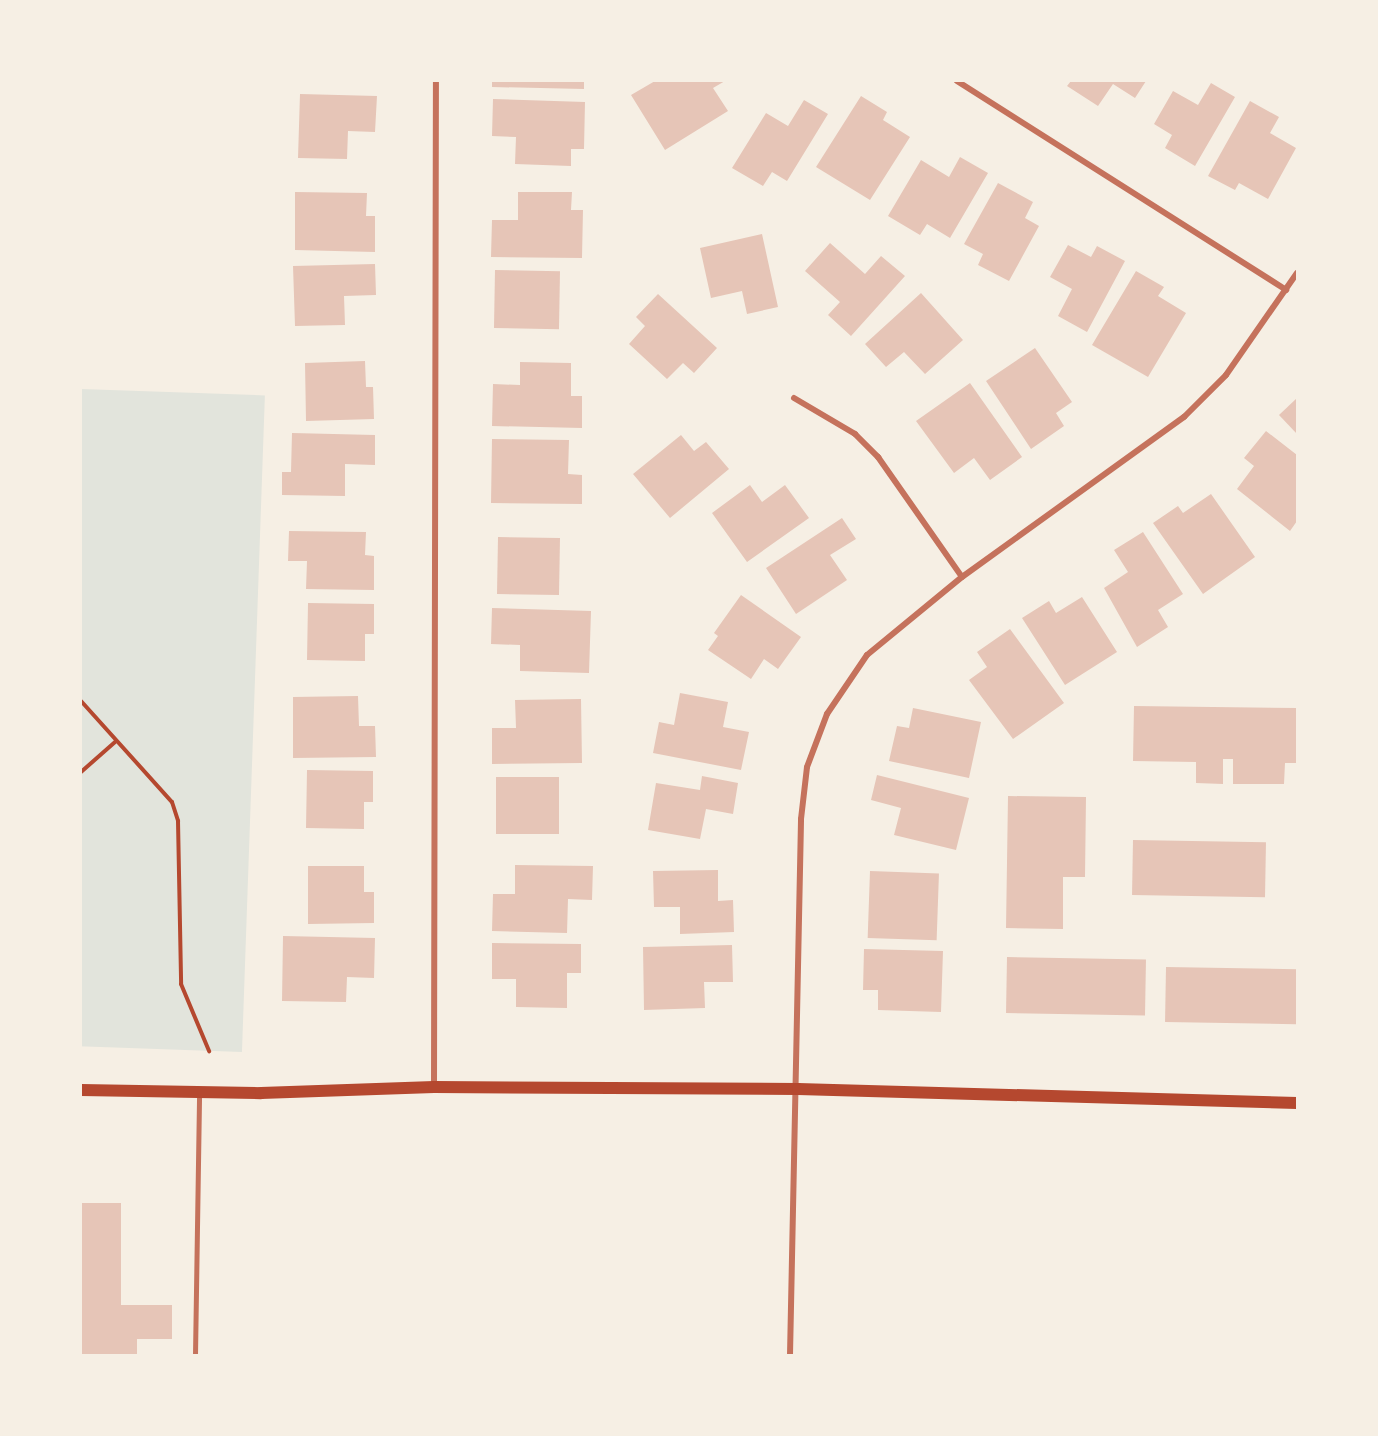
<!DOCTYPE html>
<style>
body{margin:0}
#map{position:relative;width:1378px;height:1436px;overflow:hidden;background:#f6efe4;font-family:Roboto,sans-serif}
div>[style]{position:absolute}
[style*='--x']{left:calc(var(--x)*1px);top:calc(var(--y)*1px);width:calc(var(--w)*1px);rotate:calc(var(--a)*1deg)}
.green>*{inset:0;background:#e2e4dc;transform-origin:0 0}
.building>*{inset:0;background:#e6c5b7;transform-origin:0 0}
.path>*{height:4px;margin:-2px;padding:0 2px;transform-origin:2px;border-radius:2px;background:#b5482f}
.service>*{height:4.5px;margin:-2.25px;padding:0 2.25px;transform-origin:2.25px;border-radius:2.25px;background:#c5725c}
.minor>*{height:6px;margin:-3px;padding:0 3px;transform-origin:3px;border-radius:3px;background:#c5725c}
.secondary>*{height:12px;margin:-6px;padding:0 6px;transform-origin:6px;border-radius:6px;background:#b5482f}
span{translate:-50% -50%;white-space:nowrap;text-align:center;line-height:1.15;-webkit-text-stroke:6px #f6efe4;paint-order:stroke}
.frame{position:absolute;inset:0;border:82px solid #f6efe4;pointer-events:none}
</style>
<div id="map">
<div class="green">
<div style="left:81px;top:389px;width:184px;height:657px;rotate:2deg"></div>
</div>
<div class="building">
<div style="clip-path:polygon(492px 81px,584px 81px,584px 89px,492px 87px)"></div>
<div style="clip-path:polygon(655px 81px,725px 81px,713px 88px,728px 111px,665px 150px,631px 95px)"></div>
<div style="clip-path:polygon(1071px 81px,1146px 81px,1135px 98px,1113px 84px,1098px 106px,1067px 86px)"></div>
<div style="clip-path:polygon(1211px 83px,1235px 97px,1195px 166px,1165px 148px,1172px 135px,1154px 124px,1173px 91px,1198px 105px)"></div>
<div style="clip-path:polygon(300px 94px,377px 96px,375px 132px,348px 131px,347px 159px,298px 158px)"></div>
<div style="clip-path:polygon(861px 96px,887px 112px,883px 120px,910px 137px,870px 200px,816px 167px)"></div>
<div style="clip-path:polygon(493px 99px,585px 102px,584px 149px,571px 149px,571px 166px,515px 164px,516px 137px,492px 136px)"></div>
<div style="clip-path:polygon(804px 100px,828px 114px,787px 181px,772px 172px,763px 186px,732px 168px,766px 113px,788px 126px)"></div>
<div style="clip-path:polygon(1250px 101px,1279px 117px,1270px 133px,1296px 148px,1268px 199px,1239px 183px,1235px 190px,1208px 176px)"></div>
<div style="clip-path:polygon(960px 157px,988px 173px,950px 238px,927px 224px,920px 235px,888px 216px,921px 160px,949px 177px)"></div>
<div style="clip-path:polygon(998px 183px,1033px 202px,1025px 218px,1039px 226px,1009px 281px,978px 265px,983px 254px,964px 244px)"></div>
<div style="clip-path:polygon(295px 192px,367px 193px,366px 216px,375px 216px,375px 252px,295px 250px)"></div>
<div style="clip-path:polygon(518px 192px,572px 192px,571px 210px,583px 210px,582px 258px,491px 257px,492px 220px,518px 220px)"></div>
<div style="clip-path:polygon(762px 234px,778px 307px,747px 314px,742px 291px,711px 298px,700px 248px)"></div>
<div style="clip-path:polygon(830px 243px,865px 274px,881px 256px,905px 276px,851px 336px,828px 315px,840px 302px,805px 271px)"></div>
<div style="clip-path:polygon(1068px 245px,1091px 257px,1097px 246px,1125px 261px,1087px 332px,1058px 316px,1072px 289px,1050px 277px)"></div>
<div style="clip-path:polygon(375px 264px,376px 295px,344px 296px,345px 325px,295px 326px,293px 266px)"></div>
<div style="left:495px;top:270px;width:65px;height:58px;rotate:1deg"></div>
<div style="clip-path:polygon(1136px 271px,1164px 287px,1158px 296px,1186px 313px,1148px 377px,1092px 345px)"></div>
<div style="clip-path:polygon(921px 293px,963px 340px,925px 374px,904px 352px,886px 367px,865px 344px)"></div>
<div style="clip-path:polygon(658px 294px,717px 348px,694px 373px,683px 363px,667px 379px,629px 344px,645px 326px,636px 317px)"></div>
<div style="clip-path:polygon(1035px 348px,1072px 402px,1056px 413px,1064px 426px,1031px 449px,986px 381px)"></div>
<div style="clip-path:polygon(365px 361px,366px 387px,373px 387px,374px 419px,306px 421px,305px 363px)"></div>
<div style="clip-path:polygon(520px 362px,571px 363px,571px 396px,582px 396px,582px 428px,492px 426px,493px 384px,520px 385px)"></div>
<div style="clip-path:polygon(970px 383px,1022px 457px,990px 480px,974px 458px,954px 473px,916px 421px)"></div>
<div style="clip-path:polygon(1297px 398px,1297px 434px,1279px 415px)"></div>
<div style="clip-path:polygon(1266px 431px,1297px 455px,1297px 521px,1290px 531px,1237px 489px,1254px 466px,1244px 458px)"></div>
<div style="clip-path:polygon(292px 433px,375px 435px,375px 465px,345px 464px,345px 496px,282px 495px,282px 472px,291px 472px)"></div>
<div style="clip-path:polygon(681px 435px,694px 451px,706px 442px,729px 469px,670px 518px,633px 474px)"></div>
<div style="clip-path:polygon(492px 439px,569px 440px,568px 474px,582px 475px,582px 504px,491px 503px)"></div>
<div style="clip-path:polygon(750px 485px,762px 502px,785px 485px,809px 518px,747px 562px,712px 513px)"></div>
<div style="clip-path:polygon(1211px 494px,1255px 557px,1203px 594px,1153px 523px,1178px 506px,1183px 513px)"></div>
<div style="clip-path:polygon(842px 518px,856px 539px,830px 555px,847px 580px,796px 614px,766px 568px)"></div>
<div style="clip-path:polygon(289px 531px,366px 532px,365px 555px,374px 556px,374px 590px,306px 589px,307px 561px,288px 561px)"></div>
<div style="clip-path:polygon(1143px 532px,1183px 594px,1158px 610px,1168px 627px,1137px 647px,1104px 588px,1128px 572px,1114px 550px)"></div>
<div style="left:498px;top:537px;width:62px;height:57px;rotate:1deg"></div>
<div style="clip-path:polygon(741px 595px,801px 637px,778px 669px,764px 659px,751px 679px,708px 650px,718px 636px,714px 633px)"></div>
<div style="clip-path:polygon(1082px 597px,1117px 652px,1065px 685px,1022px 618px,1049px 601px,1056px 613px)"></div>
<div style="clip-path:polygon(308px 603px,374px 604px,374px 634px,365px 634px,365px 661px,307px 660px)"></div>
<div style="clip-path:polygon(492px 608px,591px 611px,589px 673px,520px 671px,520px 645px,491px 644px)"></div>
<div style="clip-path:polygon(1010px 629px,1064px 703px,1013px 739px,969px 680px,987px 667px,977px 652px)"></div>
<div style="clip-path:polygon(680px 693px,728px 702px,723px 727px,749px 732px,741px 770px,653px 753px,659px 722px,674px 725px)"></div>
<div style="clip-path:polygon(358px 696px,359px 726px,375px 726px,376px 757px,293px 758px,293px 697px)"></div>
<div style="clip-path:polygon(581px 699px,582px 763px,492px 764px,492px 728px,516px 728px,515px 700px)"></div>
<div style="clip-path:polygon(1134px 706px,1297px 708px,1297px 763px,1285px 763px,1284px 784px,1233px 784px,1233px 759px,1223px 759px,1223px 784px,1196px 783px,1196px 762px,1133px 761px)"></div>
<div style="clip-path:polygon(913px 708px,981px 722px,969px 778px,889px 761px,897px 726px,909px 728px)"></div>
<div style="clip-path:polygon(307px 770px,373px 771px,373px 802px,364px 802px,364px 829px,306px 828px)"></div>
<div style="clip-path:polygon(877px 775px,969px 798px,956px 850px,894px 835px,901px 808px,871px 800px)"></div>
<div style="clip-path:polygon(702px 776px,738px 783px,733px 814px,706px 809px,700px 839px,648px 830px,656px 783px,700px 790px)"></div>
<div style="left:496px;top:777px;width:63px;height:57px"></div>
<div style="clip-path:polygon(1008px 796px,1086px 797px,1085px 877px,1063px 877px,1063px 929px,1006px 928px)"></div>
<div style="left:1133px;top:840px;width:133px;height:55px;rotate:1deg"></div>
<div style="clip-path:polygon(515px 865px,593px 866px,592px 900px,568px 899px,567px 933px,492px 931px,493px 894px,515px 894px)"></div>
<div style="clip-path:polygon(308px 866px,364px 866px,364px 892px,374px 892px,374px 923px,308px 924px)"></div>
<div style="clip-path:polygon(718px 870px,718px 901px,733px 900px,734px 932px,680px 934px,680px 907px,654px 907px,653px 871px)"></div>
<div style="left:870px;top:871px;width:69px;height:67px;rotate:2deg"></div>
<div style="clip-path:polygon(283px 936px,375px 938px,374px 978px,347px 977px,346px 1002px,282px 1001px)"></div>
<div style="clip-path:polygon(492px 943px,581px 944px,581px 973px,567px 973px,567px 1008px,516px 1007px,516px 979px,492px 979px)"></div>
<div style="clip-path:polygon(732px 945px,733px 982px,704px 982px,705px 1008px,644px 1010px,643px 947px)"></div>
<div style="clip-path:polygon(864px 949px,943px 951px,941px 1012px,878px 1010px,878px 990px,863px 990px)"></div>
<div style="left:1007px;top:957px;width:139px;height:56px;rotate:1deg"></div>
<div style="left:1166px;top:967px;width:131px;height:55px;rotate:1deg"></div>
<div style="clip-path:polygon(81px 1203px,121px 1203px,121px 1305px,172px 1305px,172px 1339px,137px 1339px,137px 1355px,81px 1355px)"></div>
</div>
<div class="path">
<div style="--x:81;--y:701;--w:136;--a:48"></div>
<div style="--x:172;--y:802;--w:20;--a:72"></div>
<div style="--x:178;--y:821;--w:163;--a:88.9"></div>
<div style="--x:181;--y:984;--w:73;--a:67.3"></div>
<div style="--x:81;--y:772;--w:45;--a:-41.4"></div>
</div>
<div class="service">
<div style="--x:195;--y:1355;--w:261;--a:-89.1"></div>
</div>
<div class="minor">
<div style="--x:957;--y:81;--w:390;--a:32.4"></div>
<div style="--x:794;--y:398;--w:71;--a:30.5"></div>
<div style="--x:855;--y:434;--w:33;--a:45"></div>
<div style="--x:878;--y:457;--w:146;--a:55"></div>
<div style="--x:434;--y:1086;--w:1005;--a:-89.89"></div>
<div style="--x:790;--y:1355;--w:536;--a:-88.82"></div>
<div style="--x:801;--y:819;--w:52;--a:-83.4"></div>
<div style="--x:807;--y:767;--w:57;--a:-69.3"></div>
<div style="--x:827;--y:714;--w:71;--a:-55.9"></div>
<div style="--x:867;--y:655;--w:123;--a:-39.4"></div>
<div style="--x:962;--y:577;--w:274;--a:-35.8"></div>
<div style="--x:1184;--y:417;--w:59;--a:-45"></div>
<div style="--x:1226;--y:375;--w:124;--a:-55.2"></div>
</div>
<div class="secondary">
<div style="--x:81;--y:1090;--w:180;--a:1"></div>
<div style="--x:261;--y:1093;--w:173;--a:-2"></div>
<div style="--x:434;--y:1087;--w:364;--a:0.3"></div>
<div style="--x:798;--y:1089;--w:499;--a:1.6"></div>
</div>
<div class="frame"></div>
</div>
